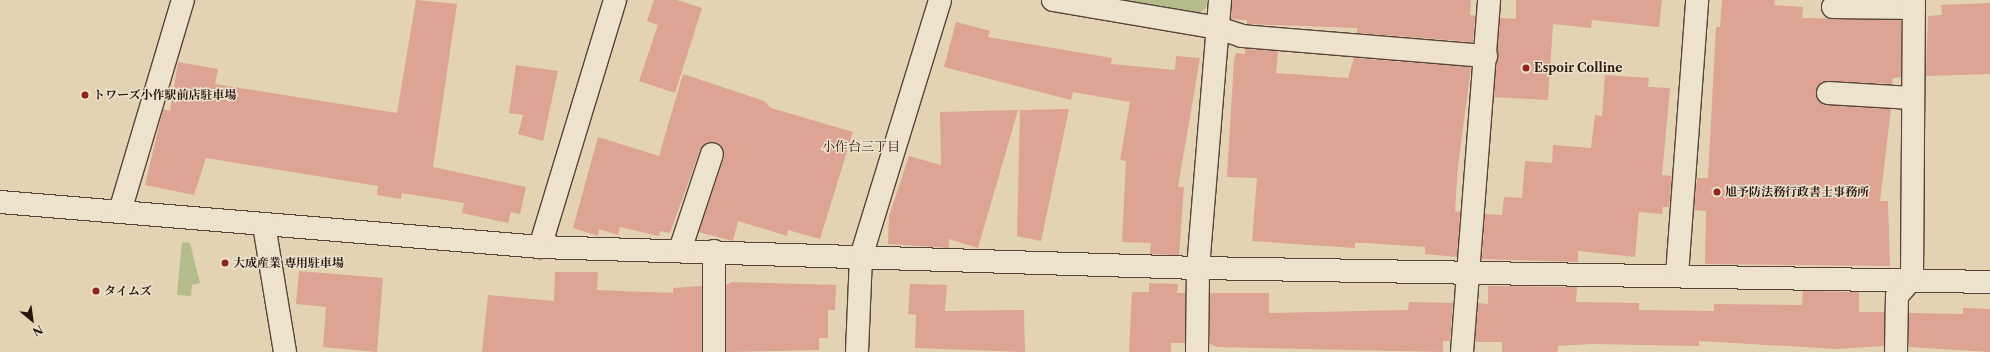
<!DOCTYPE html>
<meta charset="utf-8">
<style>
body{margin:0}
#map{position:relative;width:1990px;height:352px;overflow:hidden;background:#e3d3b3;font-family:"Libre Caslon Text","Noto Serif JP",serif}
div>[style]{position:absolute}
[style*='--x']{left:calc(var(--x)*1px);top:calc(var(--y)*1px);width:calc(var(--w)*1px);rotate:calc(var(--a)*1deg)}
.green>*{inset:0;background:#b5bc8b}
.building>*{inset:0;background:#dda393}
.roads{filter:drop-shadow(1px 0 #574437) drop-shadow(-1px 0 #574437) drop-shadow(0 1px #574437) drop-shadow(0 -1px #574437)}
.minor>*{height:22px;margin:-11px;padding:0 11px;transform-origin:11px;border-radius:11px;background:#ede2ce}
.dots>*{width:11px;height:11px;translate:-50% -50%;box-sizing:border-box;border:2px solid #ede2ce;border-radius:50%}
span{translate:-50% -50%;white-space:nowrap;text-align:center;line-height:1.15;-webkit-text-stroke:3px #ede2ce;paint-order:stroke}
.poi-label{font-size:12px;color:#28150e;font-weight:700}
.left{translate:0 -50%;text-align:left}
.neighbourhood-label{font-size:13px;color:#28150e}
.north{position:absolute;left:12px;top:300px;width:40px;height:40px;-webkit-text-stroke:3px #ede2ce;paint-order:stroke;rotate:151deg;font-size:11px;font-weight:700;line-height:16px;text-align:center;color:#28150e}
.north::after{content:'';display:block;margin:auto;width:14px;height:18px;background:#28150e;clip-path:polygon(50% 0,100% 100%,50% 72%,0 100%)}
</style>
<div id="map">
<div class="green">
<div style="clip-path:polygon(1096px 0,1207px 0,1206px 8px,1195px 16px)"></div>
<div style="clip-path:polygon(182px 242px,190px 243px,200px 283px,192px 285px,191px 296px,177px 295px)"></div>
</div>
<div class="building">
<div style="clip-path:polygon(416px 0,457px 4px,433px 167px,526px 187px,520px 214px,511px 212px,508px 223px,462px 213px,464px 203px,402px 193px,401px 199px,377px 195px,378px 186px,206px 158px,194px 195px,145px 185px,163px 109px,170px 111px,178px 62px,218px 69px,215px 84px,397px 113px)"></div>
<div style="clip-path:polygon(654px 0,677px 0,702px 8px,675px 93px,639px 81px,658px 25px,647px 21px)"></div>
<div style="clip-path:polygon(1232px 0,1471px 0,1470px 15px,1475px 16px,1473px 42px,1357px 33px,1357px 28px,1247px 24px,1247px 20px,1231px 19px)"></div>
<div style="clip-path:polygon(1516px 0,1662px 0,1659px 27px,1592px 20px,1591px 28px,1553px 24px,1548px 100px,1494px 97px,1500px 18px,1516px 19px)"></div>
<div style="clip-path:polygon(1722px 0,1775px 0,1774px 5px,1803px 7px,1802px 18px,1901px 20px,1901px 77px,1893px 78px,1892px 84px,1828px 81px,1818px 86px,1816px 93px,1821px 103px,1827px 105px,1891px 109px,1880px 201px,1888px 201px,1890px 266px,1705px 264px,1706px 211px,1694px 210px,1697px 178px,1708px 178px,1716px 27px,1720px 27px)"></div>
<div style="clip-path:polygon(1990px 3px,1990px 74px,1926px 76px,1928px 16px,1942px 15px,1941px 5px)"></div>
<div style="clip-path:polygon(956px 22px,990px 31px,988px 37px,1112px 58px,1111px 64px,1175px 70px,1176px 56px,1200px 58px,1178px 187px,1184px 187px,1179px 255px,1150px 254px,1151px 243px,1122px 242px,1126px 161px,1120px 160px,1130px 102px,1073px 92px,1071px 100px,944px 67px)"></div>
<div style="clip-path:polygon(1245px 49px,1278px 51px,1276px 73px,1348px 78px,1354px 58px,1471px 67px,1458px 166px,1455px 211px,1460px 212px,1457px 257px,1425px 254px,1425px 247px,1365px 243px,1355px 243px,1355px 248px,1252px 241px,1257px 178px,1227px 177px,1234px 61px,1236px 53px,1245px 54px)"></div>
<div style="clip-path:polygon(516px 65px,558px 71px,543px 141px,518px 134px,523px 115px,509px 113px)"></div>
<div style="clip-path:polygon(683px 74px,764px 101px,771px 108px,853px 132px,820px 239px,788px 230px,787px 236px,738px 221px,733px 241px,699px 232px,724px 158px,721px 145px,710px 142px,700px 150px,670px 233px,660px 231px,659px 236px,620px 227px,618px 235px,599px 229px,598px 236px,573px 228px,598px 137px,659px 156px)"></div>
<div style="clip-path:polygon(1605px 75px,1649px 78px,1648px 87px,1670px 88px,1662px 175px,1672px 176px,1669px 207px,1663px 207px,1662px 214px,1639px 212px,1635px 257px,1578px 251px,1578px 262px,1482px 259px,1485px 214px,1502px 215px,1504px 197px,1522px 198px,1525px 161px,1552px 163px,1553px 145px,1591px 148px,1595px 115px,1602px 116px)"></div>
<div style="clip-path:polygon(1069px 109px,1041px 241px,1017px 236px,1020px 110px)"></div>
<div style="clip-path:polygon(1018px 110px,978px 248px,949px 239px,949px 248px,888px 244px,889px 216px,909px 156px,941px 165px,940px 112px)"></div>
<div style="clip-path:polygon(299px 271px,383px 278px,377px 352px,323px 347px,326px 307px,296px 304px)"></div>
<div style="clip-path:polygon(555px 272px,598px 272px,597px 290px,673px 293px,673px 288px,702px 286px,702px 352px,482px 352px,488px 295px,554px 301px)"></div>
<div style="clip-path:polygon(732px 282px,836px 285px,835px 310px,828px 310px,828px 338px,819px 338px,819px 350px,726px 352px,726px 285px)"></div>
<div style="clip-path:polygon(1149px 283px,1178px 284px,1177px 293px,1185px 293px,1185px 343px,1171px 343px,1171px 352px,1129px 352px,1132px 292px,1149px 292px)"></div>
<div style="clip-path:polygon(910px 284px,947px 285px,945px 311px,1024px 310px,1025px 352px,915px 348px,916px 315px,908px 314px)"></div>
<div style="clip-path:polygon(1488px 286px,1577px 287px,1576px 302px,1639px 303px,1639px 310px,1714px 311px,1714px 304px,1802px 305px,1803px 291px,1859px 292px,1859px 312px,1884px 312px,1884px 346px,1836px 349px,1699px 341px,1699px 346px,1592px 344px,1558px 346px,1558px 352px,1502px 352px,1502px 342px,1475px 342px,1478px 303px,1488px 304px)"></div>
<div style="clip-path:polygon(1210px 293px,1269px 293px,1269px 313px,1408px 310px,1409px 302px,1453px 303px,1450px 341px,1443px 341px,1443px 352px,1217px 347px,1210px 344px)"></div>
<div style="clip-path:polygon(1963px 308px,1990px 309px,1990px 352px,1909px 347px,1909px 313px,1963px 314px)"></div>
</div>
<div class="roads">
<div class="minor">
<div style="--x:1053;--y:0;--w:167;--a:9.6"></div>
<div style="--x:1218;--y:28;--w:25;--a:18"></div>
<div style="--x:1242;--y:36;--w:245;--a:4.7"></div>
<div style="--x:1833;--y:7;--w:81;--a:0.7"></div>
<div style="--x:1828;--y:93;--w:84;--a:3.4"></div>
<div style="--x:0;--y:202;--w:542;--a:4.76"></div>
<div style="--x:540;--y:247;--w:658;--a:1.83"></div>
<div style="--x:1198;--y:268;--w:792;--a:1.01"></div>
<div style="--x:120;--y:211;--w:220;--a:-73.4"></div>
<div style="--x:264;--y:225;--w:129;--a:80.6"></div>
<div style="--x:540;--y:247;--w:258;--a:-73.1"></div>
<div style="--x:680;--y:250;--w:101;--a:-71.6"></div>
<div style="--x:714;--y:251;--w:101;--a:90"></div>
<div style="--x:1677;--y:275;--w:276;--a:-85.8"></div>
<div style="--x:857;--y:352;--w:95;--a:-87.6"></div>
<div style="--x:861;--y:257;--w:269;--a:-72.9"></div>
<div style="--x:1197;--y:352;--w:84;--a:-89.3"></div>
<div style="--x:1198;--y:268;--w:269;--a:-85.3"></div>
<div style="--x:1462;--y:352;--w:353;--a:-85.6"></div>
<div style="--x:1896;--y:352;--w:56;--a:-89"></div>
<div style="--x:1897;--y:296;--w:23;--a:-49"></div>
<div style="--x:1912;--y:279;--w:279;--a:-89.6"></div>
</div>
</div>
<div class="dots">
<div style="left:1526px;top:68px;background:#8f2418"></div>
<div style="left:85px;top:95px;background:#8f2418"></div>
<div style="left:1717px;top:192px;background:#8f2418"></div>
<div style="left:225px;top:263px;background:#8f2418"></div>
<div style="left:96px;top:291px;background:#8f2418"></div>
</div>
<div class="poi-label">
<span class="left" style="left:1534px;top:68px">Espoir Colline</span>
<span class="left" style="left:93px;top:95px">トワーズ小作駅前店駐車場</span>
<span class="left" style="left:1725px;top:192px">旭予防法務行政書士事務所</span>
<span class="left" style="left:233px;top:263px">大成産業 専用駐車場</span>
<span class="left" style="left:104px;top:291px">タイムズ</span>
</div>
<div class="neighbourhood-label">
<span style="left:861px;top:146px">小作台三丁目</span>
</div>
<div class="north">N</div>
</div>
